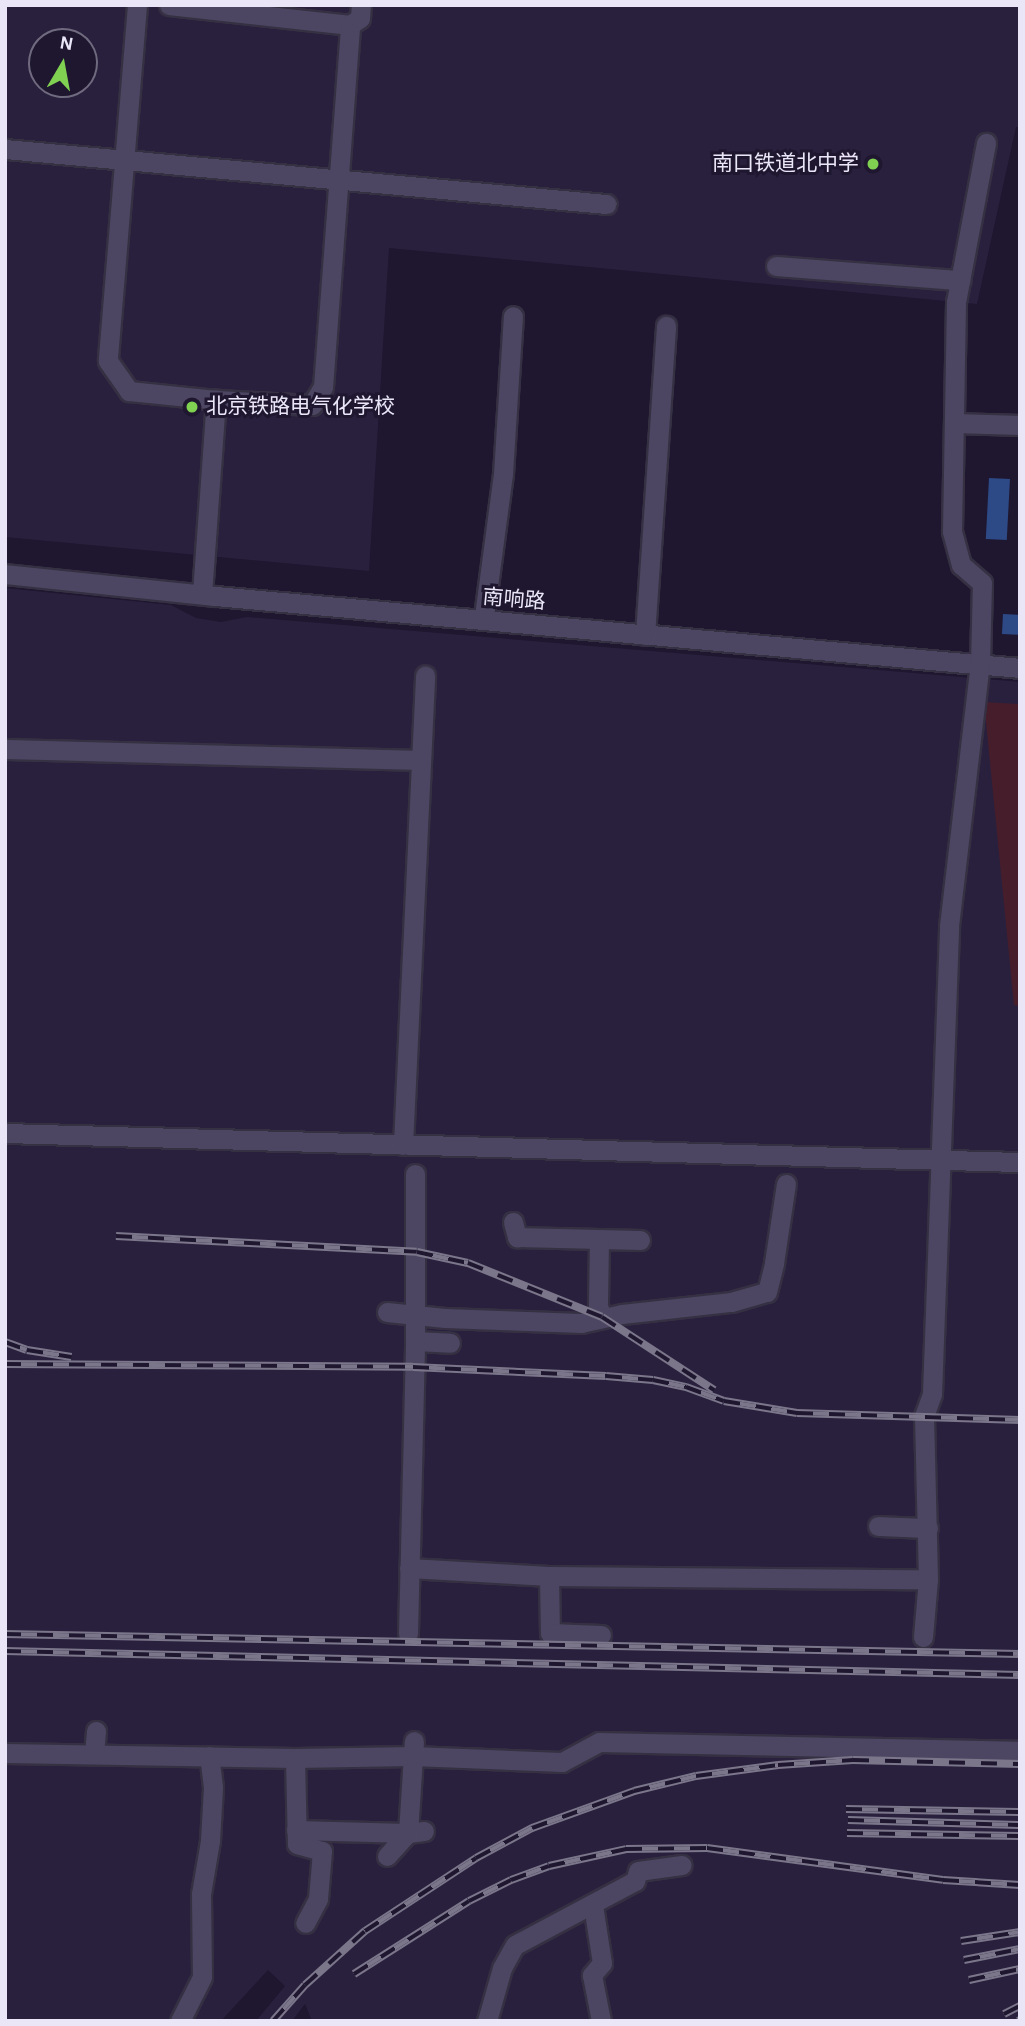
<!DOCTYPE html>
<meta charset="utf-8">
<style>
body{margin:0}
#map{position:relative;width:1025px;height:2026px;overflow:hidden;background:#1e172f;font-family:"Alegreya Sans","Noto Sans SC",sans-serif}
div>[style]{position:absolute}
[style*='--x']{left:calc(var(--x)*1px);top:calc(var(--y)*1px);width:calc(var(--w)*1px);rotate:calc(var(--a)*1deg)}
.built>*{inset:0;background:#29203e}
.green>*{inset:0;background:#461d2b}
.building>*{inset:0;background:#2d4986;transform-origin:0 0}
.roads{filter:drop-shadow(2px 0 #363043) drop-shadow(-2px 0 #363043) drop-shadow(0 2px #363043) drop-shadow(0 -2px #363043)}
.minor>*{height:19px;margin:-9.5px;padding:0 9.5px;transform-origin:9.5px;border-radius:9.5px;background:#4d4662}
.rail>*{height:8px;margin-top:-4px;transform-origin:0;background:repeating-linear-gradient(90deg,#1e172f 0 16px,#7b768a 0 32px);box-sizing:border-box;border-block:2px solid #7b768a}
.dots>*{width:19px;height:19px;translate:-50% -50%;box-sizing:border-box;border:4px solid #1e172f;border-radius:50%}
span{translate:-50% -50%;white-space:nowrap;text-align:center;line-height:1.15;-webkit-text-stroke:6px #1e172f;paint-order:stroke}
.poi-label{font-size:21px;color:#eae6f7}
.right{translate:-100% -50%;text-align:right}
.left{translate:0 -50%;text-align:left}
.street-label{font-size:21px;color:#eae6f7}
.frame{position:absolute;inset:0;border:7px solid #eae6f7;pointer-events:none}
.north{position:absolute;left:28px;top:28px;width:70px;height:70px;box-sizing:border-box;background:#1e172f;border:2px solid #706a7f;border-radius:50%;rotate:10deg;font-size:19px;font-weight:700;line-height:28px;text-align:center;color:#eae6f7}
.north::after{content:'';display:block;margin:auto;width:24px;height:32px;background:#80d051;clip-path:polygon(50% 0,100% 100%,50% 72%,0 100%)}
</style>
<div id="map">
<div class="built">
<div style="clip-path:polygon(evenodd,5px 5px,1020px 5px,1020px 127px,1016px 127px,977px 304px,389px 248px,369px 571px,5px 537px,5px 5px,42px 42px,84px 42px,84px 84px,42px 84px,42px 42px)"></div>
<div style="clip-path:polygon(5px 588px,171px 605px,196px 618px,221px 622px,247px 617px,1020px 682px,1020px 2021px,312px 2021px,305px 2004px,292px 2021px,256px 2021px,285px 1986px,268px 1970px,221px 2021px,5px 2021px)"></div>
</div>
<div class="green">
<div style="clip-path:polygon(984px 702px,1020px 704px,1020px 1006px,1014px 1005px)"></div>
</div>
<div class="building">
<div style="left:989px;top:478px;width:21px;height:61px;rotate:3deg"></div>
<div style="left:1003px;top:614px;width:17px;height:20px;rotate:3deg"></div>
</div>
<div class="roads">
<div class="minor">
<div style="--x:137;--y:5;--w:357;--a:94.7"></div>
<div style="--x:108;--y:361;--w:37;--a:55"></div>
<div style="--x:129;--y:391;--w:87;--a:5.9"></div>
<div style="--x:169;--y:5;--w:182;--a:6.3"></div>
<div style="--x:5;--y:149;--w:604;--a:5.23"></div>
<div style="--x:776;--y:266;--w:185;--a:4.4"></div>
<div style="--x:954;--y:423;--w:66;--a:1.7"></div>
<div style="--x:5;--y:574;--w:211;--a:6"></div>
<div style="--x:215;--y:596;--w:808;--a:5.11"></div>
<div style="--x:202;--y:594;--w:195;--a:-85.9"></div>
<div style="--x:216;--y:400;--w:96;--a:3"></div>
<div style="--x:312;--y:405;--w:21;--a:-59"></div>
<div style="--x:323;--y:387;--w:363;--a:-85.7"></div>
<div style="--x:350;--y:25;--w:12;--a:-35"></div>
<div style="--x:360;--y:18;--w:13;--a:-86"></div>
<div style="--x:484;--y:616;--w:143;--a:-82.4"></div>
<div style="--x:503;--y:474;--w:158;--a:-86.4"></div>
<div style="--x:645;--y:635;--w:310;--a:-86.1"></div>
<div style="--x:5;--y:749;--w:416;--a:1.5"></div>
<div style="--x:5;--y:1133;--w:1015;--a:1.64"></div>
<div style="--x:403;--y:1145;--w:470;--a:-87.3"></div>
<div style="--x:513;--y:1222;--w:16;--a:75"></div>
<div style="--x:517;--y:1237;--w:123;--a:1.4"></div>
<div style="--x:599;--y:1240;--w:66;--a:90.9"></div>
<div style="--x:598;--y:1306;--w:12;--a:70"></div>
<div style="--x:387;--y:1312;--w:58;--a:5.9"></div>
<div style="--x:445;--y:1318;--w:136;--a:2.1"></div>
<div style="--x:581;--y:1323;--w:42;--a:-12.4"></div>
<div style="--x:622;--y:1314;--w:110;--a:-6.3"></div>
<div style="--x:731;--y:1302;--w:37;--a:-16"></div>
<div style="--x:767;--y:1292;--w:30;--a:-76"></div>
<div style="--x:774;--y:1263;--w:80;--a:-81.4"></div>
<div style="--x:415;--y:1341;--w:35;--a:3"></div>
<div style="--x:878;--y:1526;--w:50;--a:2.3"></div>
<div style="--x:409;--y:1568;--w:140;--a:3.3"></div>
<div style="--x:549;--y:1576;--w:379;--a:0.5"></div>
<div style="--x:549;--y:1576;--w:57;--a:89"></div>
<div style="--x:550;--y:1633;--w:51;--a:2.2"></div>
<div style="--x:408;--y:1633;--w:292;--a:-88.6"></div>
<div style="--x:415;--y:1341;--w:167;--a:-90"></div>
<div style="--x:923;--y:1637;--w:58;--a:-85.1"></div>
<div style="--x:928;--y:1579;--w:163;--a:-91.4"></div>
<div style="--x:924;--y:1416;--w:23;--a:-70"></div>
<div style="--x:932;--y:1394;--w:468;--a:-87.9"></div>
<div style="--x:949;--y:926;--w:264;--a:-83.3"></div>
<div style="--x:980;--y:664;--w:81;--a:-88.6"></div>
<div style="--x:982;--y:583;--w:28;--a:-139"></div>
<div style="--x:961;--y:565;--w:35;--a:-105"></div>
<div style="--x:952;--y:531;--w:229;--a:-89"></div>
<div style="--x:956;--y:302;--w:162;--a:-79.3"></div>
<div style="--x:5;--y:1753;--w:290;--a:1"></div>
<div style="--x:295;--y:1758;--w:117;--a:-1"></div>
<div style="--x:412;--y:1756;--w:150;--a:2.3"></div>
<div style="--x:562;--y:1762;--w:42;--a:-28.4"></div>
<div style="--x:599;--y:1742;--w:421;--a:1.2"></div>
<div style="--x:94;--y:1754;--w:23;--a:-85"></div>
<div style="--x:295;--y:1758;--w:86;--a:88.7"></div>
<div style="--x:297;--y:1844;--w:26;--a:16"></div>
<div style="--x:322;--y:1851;--w:48;--a:94.8"></div>
<div style="--x:318;--y:1899;--w:27;--a:118"></div>
<div style="--x:296;--y:1830;--w:112;--a:1.5"></div>
<div style="--x:408;--y:1833;--w:16;--a:-7"></div>
<div style="--x:387;--y:1856;--w:31;--a:-48"></div>
<div style="--x:408;--y:1833;--w:92;--a:-86.3"></div>
<div style="--x:593;--y:1905;--w:59;--a:81.2"></div>
<div style="--x:602;--y:1963;--w:16;--a:130"></div>
<div style="--x:592;--y:1975;--w:47;--a:78.9"></div>
<div style="--x:180;--y:2021;--w:49;--a:-63.4"></div>
<div style="--x:202;--y:1977;--w:83;--a:-90.7"></div>
<div style="--x:201;--y:1894;--w:54;--a:-80.4"></div>
<div style="--x:210;--y:1841;--w:54;--a:-86.8"></div>
<div style="--x:213;--y:1787;--w:31;--a:-97"></div>
<div style="--x:487;--y:2021;--w:55;--a:-74.2"></div>
<div style="--x:502;--y:1968;--w:26;--a:-61"></div>
<div style="--x:515;--y:1945;--w:136;--a:-28.1"></div>
<div style="--x:635;--y:1881;--w:10;--a:-73"></div>
<div style="--x:638;--y:1871;--w:44;--a:-7.8"></div>
</div>
</div>
<div class="rail">
<div style="--x:116;--y:1236;--w:301;--a:3"></div>
<div style="--x:417;--y:1252;--w:52;--a:12.2"></div>
<div style="--x:468;--y:1263;--w:144;--a:21.9"></div>
<div style="--x:602;--y:1317;--w:134;--a:33.1"></div>
<div style="--x:5;--y:1342;--w:23;--a:20"></div>
<div style="--x:27;--y:1350;--w:45;--a:9"></div>
<div style="--x:5;--y:1364;--w:408;--a:0.4"></div>
<div style="--x:413;--y:1367;--w:193;--a:2.7"></div>
<div style="--x:606;--y:1376;--w:47;--a:4.9"></div>
<div style="--x:653;--y:1380;--w:34;--a:12"></div>
<div style="--x:686;--y:1387;--w:40;--a:20.2"></div>
<div style="--x:724;--y:1401;--w:74;--a:9.3"></div>
<div style="--x:797;--y:1413;--w:223;--a:1.8"></div>
<div style="--x:5;--y:1634;--w:1015;--a:1.13"></div>
<div style="--x:5;--y:1651;--w:1015;--a:1.35"></div>
<div style="--x:846;--y:1809;--w:174;--a:1"></div>
<div style="--x:848;--y:1820;--w:172;--a:1.7"></div>
<div style="--x:847;--y:1833;--w:173;--a:1"></div>
<div style="--x:961;--y:1941;--w:60;--a:-8.7"></div>
<div style="--x:964;--y:1960;--w:57;--a:-11.1"></div>
<div style="--x:354;--y:1974;--w:136;--a:-32.4"></div>
<div style="--x:469;--y:1901;--w:47;--a:-26.6"></div>
<div style="--x:511;--y:1880;--w:40;--a:-20.2"></div>
<div style="--x:549;--y:1866;--w:79;--a:-12.4"></div>
<div style="--x:626;--y:1849;--w:81;--a:-0.7"></div>
<div style="--x:707;--y:1848;--w:238;--a:7.7"></div>
<div style="--x:943;--y:1880;--w:77;--a:3.7"></div>
<div style="--x:969;--y:1980;--w:52;--a:-12.2"></div>
<div style="--x:1004;--y:2014;--w:18;--a:-27"></div>
<div style="--x:273;--y:2021;--w:48;--a:-48.4"></div>
<div style="--x:305;--y:1985;--w:81;--a:-42"></div>
<div style="--x:365;--y:1931;--w:133;--a:-33.3"></div>
<div style="--x:476;--y:1858;--w:64;--a:-28.2"></div>
<div style="--x:532;--y:1828;--w:109;--a:-19.9"></div>
<div style="--x:634;--y:1791;--w:64;--a:-13.6"></div>
<div style="--x:696;--y:1776;--w:83;--a:-7.6"></div>
<div style="--x:778;--y:1765;--w:75;--a:-3.8"></div>
<div style="--x:853;--y:1760;--w:167;--a:1.4"></div>
<div style="--x:1018;--y:2021;--w:2;--a:-27"></div>
</div>
<div class="dots">
<div style="left:873px;top:164px;background:#80d051"></div>
<div style="left:192px;top:407px;background:#80d051"></div>
</div>
<div class="poi-label">
<span class="right" style="left:859px;top:164px">南口铁道北中学</span>
<span class="left" style="left:206px;top:407px">北京铁路电气化学校</span>
</div>
<div class="street-label">
<span style="left:514px;top:600px;rotate:5deg">南响路</span>
</div>
<div class="frame"></div>
<div class="north">N</div>
</div>
